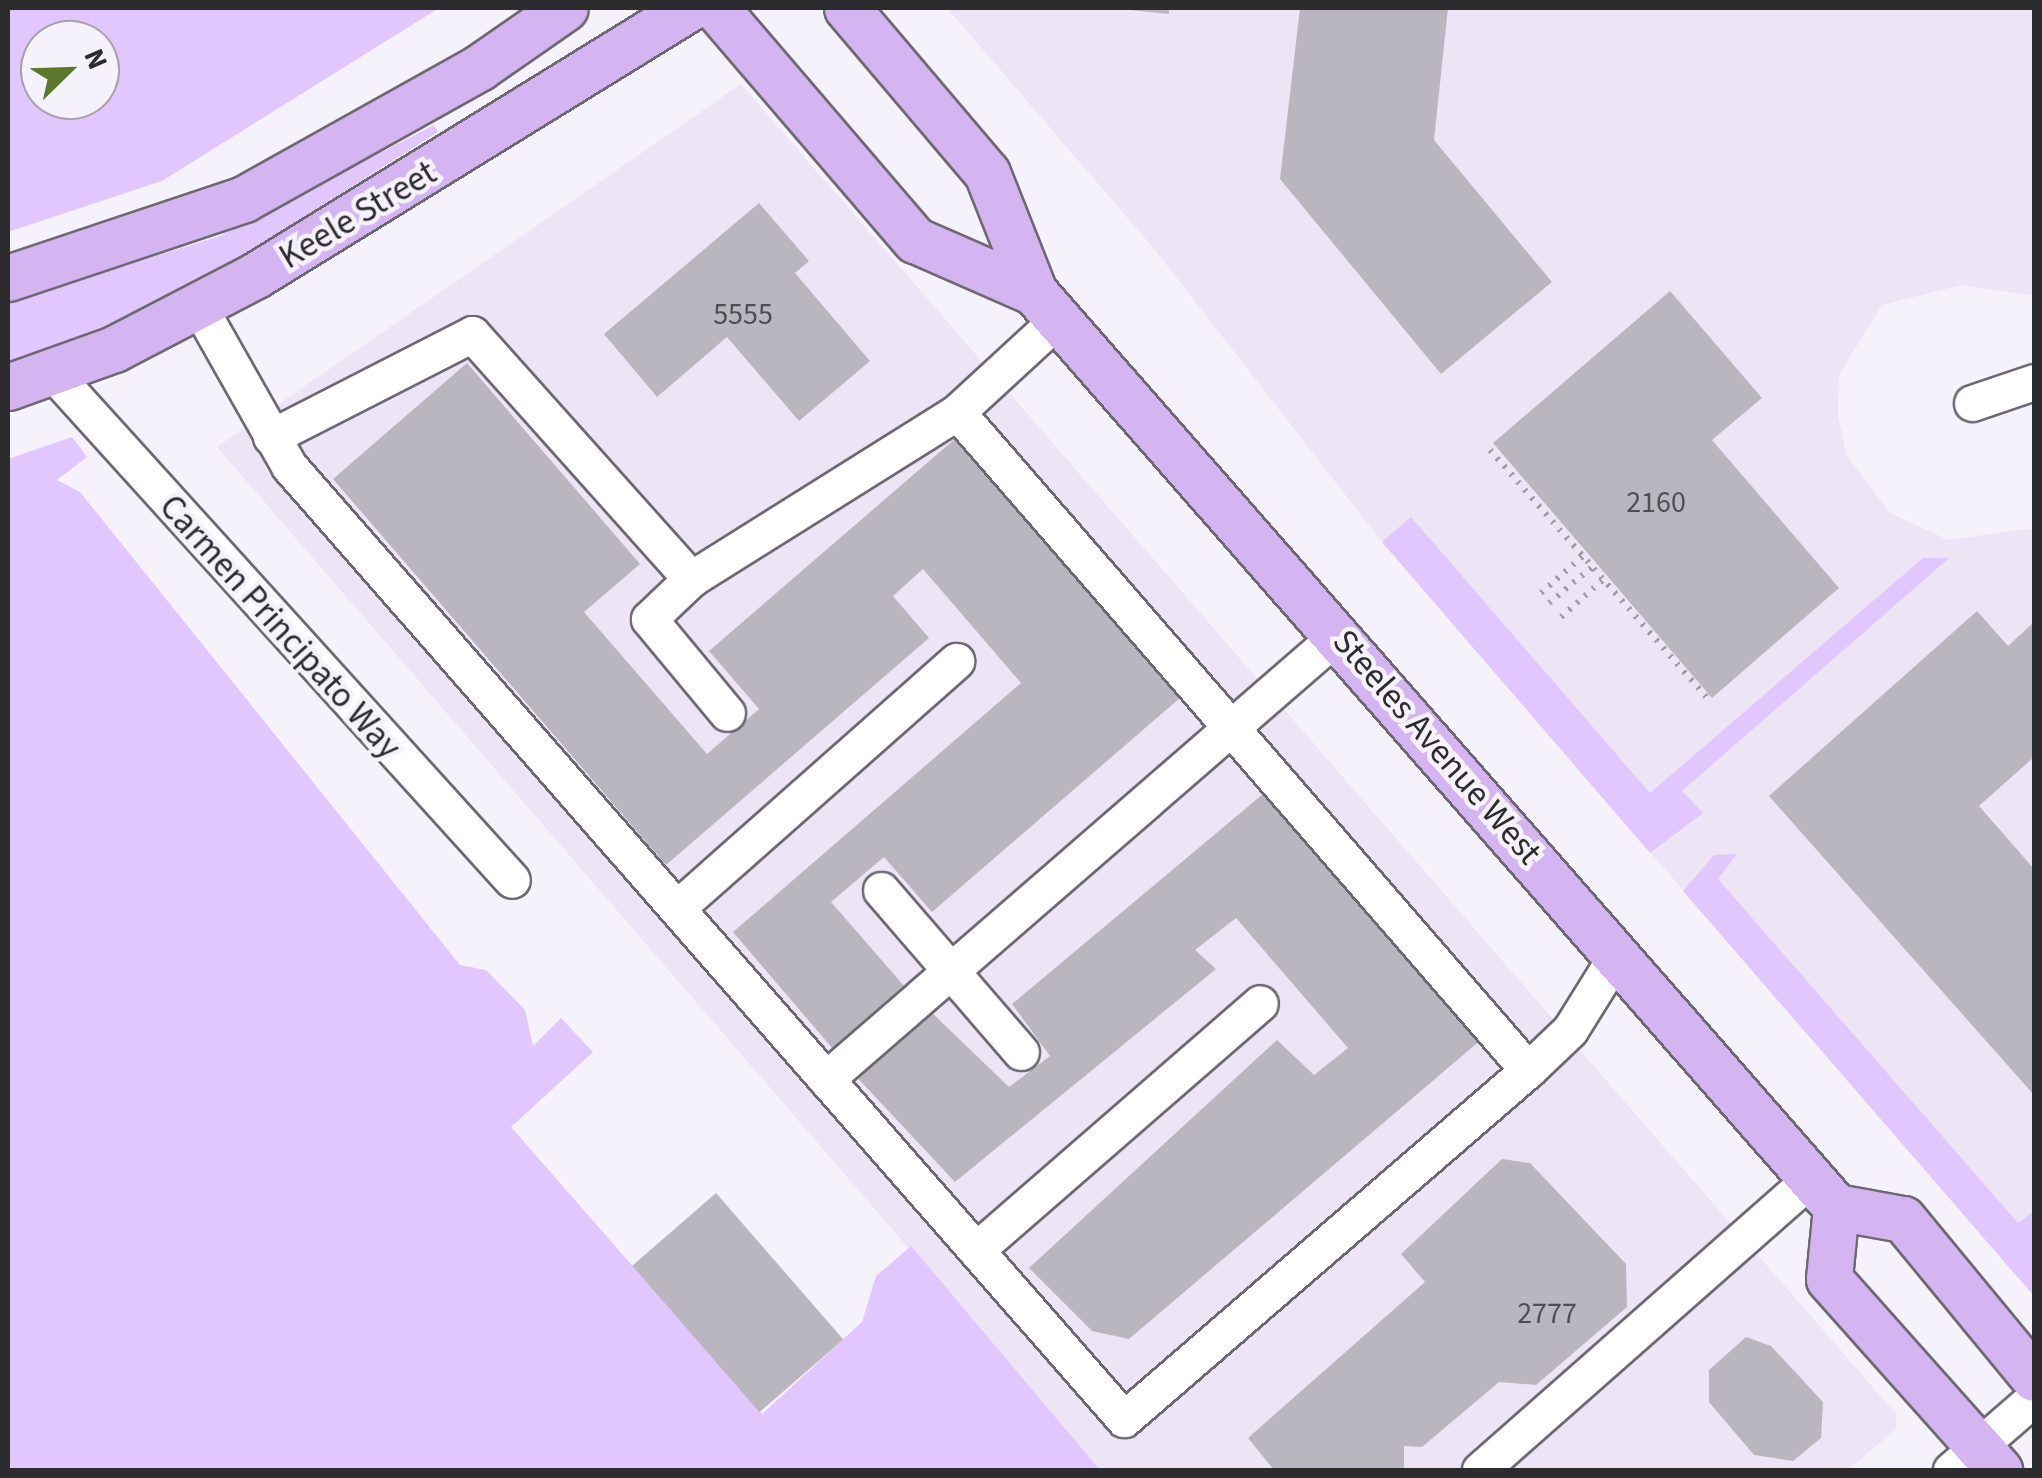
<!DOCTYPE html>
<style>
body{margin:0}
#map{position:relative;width:2042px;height:1478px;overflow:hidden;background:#f6f2fc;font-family:"Source Sans 3",sans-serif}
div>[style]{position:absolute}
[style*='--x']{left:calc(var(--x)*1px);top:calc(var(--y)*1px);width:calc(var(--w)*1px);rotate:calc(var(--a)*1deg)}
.built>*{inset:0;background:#ede5f6}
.green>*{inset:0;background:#e2c6fe}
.building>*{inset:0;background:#bab6c0;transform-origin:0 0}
.path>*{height:6px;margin-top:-3px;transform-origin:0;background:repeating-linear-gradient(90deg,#a19fa6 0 2.5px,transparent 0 10.5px)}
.roads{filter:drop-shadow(2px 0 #6d6972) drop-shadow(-2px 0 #6d6972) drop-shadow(0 2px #6d6972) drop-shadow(0 -2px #6d6972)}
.minor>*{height:35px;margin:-17.5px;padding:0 17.5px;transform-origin:17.5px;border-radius:17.5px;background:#fff}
.major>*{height:45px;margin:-22.5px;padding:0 22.5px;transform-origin:22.5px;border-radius:22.5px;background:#d5b5f1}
span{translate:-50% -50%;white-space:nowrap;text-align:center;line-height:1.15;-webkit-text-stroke:9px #f6f2fc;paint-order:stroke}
.number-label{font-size:30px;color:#504e52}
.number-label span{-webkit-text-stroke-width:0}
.street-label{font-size:35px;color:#2c2b2e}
.frame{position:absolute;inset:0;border:10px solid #2c2b2e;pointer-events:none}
.north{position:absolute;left:20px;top:20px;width:100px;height:100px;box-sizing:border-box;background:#f6f2fc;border:2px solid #a5a2aa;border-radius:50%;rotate:67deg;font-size:28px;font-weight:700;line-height:40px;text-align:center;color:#2c2b2e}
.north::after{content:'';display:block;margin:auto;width:35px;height:45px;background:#5b782d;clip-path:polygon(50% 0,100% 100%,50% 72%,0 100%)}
</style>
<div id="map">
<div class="built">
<div style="clip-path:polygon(947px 8px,2034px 8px,2034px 296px,1962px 285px,1882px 305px,1839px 375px,1838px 415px,1847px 456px,1889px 512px,1948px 540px,2034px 528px,2034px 1296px,1382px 542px,1155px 250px)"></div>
<div style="clip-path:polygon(741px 84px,1896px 1414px,1896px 1429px,1848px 1470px,1100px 1470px,217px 447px)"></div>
</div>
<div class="green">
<div style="clip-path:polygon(evenodd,8px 8px,439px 8px,162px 181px,8px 232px,8px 8px,40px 40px,100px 40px,100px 100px,40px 100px,40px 40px)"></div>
<div style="clip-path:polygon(434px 125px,438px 132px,179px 296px,8px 366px,8px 302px,220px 236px)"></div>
<div style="clip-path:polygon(72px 437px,87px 457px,57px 480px,80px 492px,460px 965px,486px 970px,525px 1010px,533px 1046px,561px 1018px,593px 1052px,511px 1127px,762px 1414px,862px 1322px,876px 1276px,911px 1246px,1100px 1470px,8px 1470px,8px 459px)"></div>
<div style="clip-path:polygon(1411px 517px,1650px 793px,1923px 558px,1949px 558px,1682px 791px,1703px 813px,1650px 853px,1382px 542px)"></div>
<div style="clip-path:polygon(1737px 854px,1718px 879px,2018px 1223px,2034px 1211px,2034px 1296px,1683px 891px,1714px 855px)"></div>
</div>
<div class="building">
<div style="clip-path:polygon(1130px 8px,1169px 8px,1169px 14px,1130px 10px)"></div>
<div style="clip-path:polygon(1300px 8px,1448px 8px,1434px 140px,1552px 282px,1441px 374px,1280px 179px)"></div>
<div style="clip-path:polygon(759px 203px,809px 261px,795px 273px,870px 361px,799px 421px,727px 337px,657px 397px,604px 334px)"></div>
<div style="clip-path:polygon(1670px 291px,1762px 398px,1712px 440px,1839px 588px,1712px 698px,1493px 443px)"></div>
<div style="clip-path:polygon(467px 363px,640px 564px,584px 612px,707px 754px,759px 709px,709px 651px,956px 438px,1180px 698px,932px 912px,884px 857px,831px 902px,905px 987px,833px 1049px,733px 932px,1021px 683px,923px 569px,893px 596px,929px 638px,666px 865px,333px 479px)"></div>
<div style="clip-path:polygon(1977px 611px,2008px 646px,2034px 622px,2034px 757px,1979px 806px,2034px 869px,2034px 1095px,1769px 796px)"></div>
<div style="clip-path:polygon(1263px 794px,1482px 1039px,1129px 1339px,1092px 1331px,1029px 1268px,1277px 1040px,1314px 1075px,1348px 1048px,1236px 918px,1195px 950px,1216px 969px,955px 1182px,851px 1071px,928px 1009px,1009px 1087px,1050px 1056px,1012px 1004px)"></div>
<div style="clip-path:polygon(1502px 1159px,1530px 1163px,1626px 1264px,1627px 1307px,1536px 1385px,1499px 1382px,1422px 1447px,1404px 1446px,1404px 1470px,1274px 1470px,1248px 1438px,1425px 1282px,1401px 1254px)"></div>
<div style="left:716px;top:1193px;width:194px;height:111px;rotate:49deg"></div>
<div style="clip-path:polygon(1746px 1337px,1771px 1346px,1823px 1402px,1821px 1438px,1793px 1461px,1754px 1455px,1709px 1402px,1709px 1370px)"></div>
</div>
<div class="path">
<div style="--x:1490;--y:450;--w:334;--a:48.8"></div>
<div style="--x:1541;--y:593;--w:56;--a:-41.4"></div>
<div style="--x:1549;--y:603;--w:62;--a:-39.8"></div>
<div style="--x:1561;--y:617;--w:56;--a:-41.4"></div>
</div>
<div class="roads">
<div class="minor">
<div style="--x:198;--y:305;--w:185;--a:60.5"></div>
<div style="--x:289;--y:466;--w:1267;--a:48.78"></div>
<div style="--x:1124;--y:1419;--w:534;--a:-40.82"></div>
<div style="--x:1528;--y:1070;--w:58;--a:-43.6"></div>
<div style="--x:1570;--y:1030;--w:91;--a:-58.1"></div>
<div style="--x:52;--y:372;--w:685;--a:47.84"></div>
<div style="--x:1972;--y:403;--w:65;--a:-18.7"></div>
<div style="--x:957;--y:412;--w:871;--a:49.05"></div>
<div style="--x:271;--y:437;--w:226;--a:-27.1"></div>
<div style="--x:472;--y:334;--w:329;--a:48.2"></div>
<div style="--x:691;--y:579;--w:58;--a:136.4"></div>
<div style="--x:649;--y:619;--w:122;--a:50.3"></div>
<div style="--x:691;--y:579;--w:314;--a:-32.1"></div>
<div style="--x:957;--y:412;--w:137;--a:-42.6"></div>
<div style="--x:881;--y:890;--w:214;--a:49.2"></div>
<div style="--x:677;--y:908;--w:373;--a:-41.5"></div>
<div style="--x:826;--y:1079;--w:679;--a:-40.94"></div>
<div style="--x:976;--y:1250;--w:376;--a:-41"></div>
<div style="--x:1480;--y:1470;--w:441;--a:-41.4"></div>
<div style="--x:1951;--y:1470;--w:110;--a:-40.9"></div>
</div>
<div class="major">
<div style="--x:716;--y:8;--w:306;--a:49.4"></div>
<div style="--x:915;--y:240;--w:130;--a:23.6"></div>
<div style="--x:847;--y:8;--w:216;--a:49.7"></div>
<div style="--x:987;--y:173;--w:128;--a:68.4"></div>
<div style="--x:1034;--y:292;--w:1217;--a:48.77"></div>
<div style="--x:1836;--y:1207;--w:68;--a:10.2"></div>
<div style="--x:1903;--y:1219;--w:206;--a:50.5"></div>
<div style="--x:8;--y:278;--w:249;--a:-18.5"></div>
<div style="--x:244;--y:199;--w:270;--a:-29.2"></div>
<div style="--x:480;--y:67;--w:103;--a:-34.8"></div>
<div style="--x:8;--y:387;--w:113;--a:-19.7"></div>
<div style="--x:114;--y:349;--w:160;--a:-27.5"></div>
<div style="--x:256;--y:275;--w:509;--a:-31.66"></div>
<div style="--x:1836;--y:1207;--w:72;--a:95.6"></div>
<div style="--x:1829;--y:1279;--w:256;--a:48.3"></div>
</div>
</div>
<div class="number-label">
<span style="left:743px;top:315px">5555</span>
<span style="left:1656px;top:503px">2160</span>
<span style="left:1547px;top:1314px">2777</span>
</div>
<div class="street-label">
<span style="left:358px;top:215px;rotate:-31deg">Keele Street</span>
<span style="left:280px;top:627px;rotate:48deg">Carmen Principato Way</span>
<span style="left:1437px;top:747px;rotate:49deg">Steeles Avenue West</span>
</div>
<div class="frame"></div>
<div class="north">N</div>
</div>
